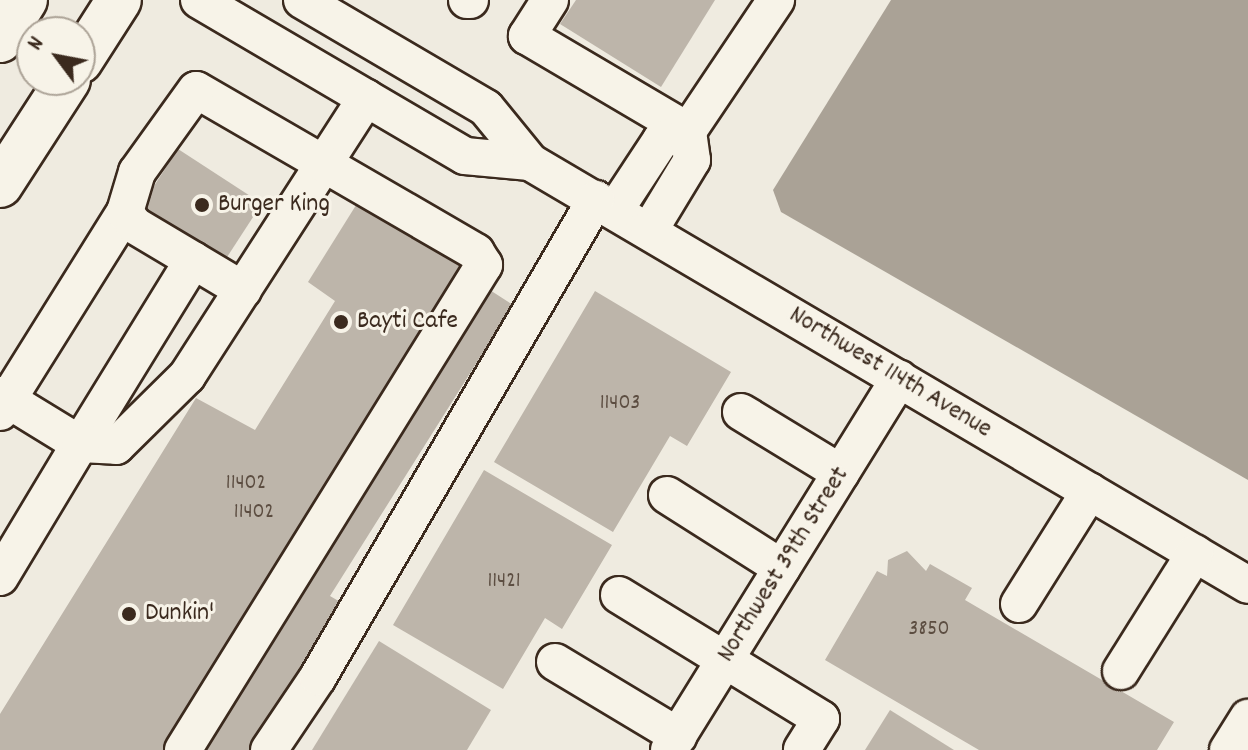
<!DOCTYPE html>
<style>
body{margin:0}
#map{position:relative;width:1248px;height:750px;overflow:hidden;background:#efebe0;font-family:Dekko,sans-serif}
div>[style]{position:absolute}
[style*='--x']{left:calc(var(--x)*1px);top:calc(var(--y)*1px);width:calc(var(--w)*1px);rotate:calc(var(--a)*1deg)}
.water>*{inset:0;background:#aaa296}
.building>*{inset:0;background:#bdb5aa;transform-origin:0 0}
.roads{filter:drop-shadow(2px 0 #3b2a1e) drop-shadow(-2px 0 #3b2a1e) drop-shadow(0 2px #3b2a1e) drop-shadow(0 -2px #3b2a1e)}
.minor>*{height:36px;margin:-18px;padding:0 18px;transform-origin:18px;border-radius:18px;background:#f7f3e8}
.major>*{height:44px;margin:-22px;padding:0 22px;transform-origin:22px;border-radius:22px;background:#f7f3e8}
.dots>*{width:22px;height:22px;translate:-50% -50%;box-sizing:border-box;border:4px solid #f7f3e8;border-radius:50%}
span{translate:-50% -50%;white-space:nowrap;text-align:center;line-height:1.15;-webkit-text-stroke:6px #f7f3e8;paint-order:stroke}
.number-label{font-size:22px;color:#5c4d41}
.number-label span{-webkit-text-stroke-width:0}
.poi-label{font-size:26px;color:#3b2a1e}
.left{translate:0 -50%;text-align:left}
.street-label{font-size:26px;color:#3b2a1e}
.north{position:absolute;left:16px;top:16px;width:80px;height:80px;box-sizing:border-box;background:#f7f3e8;border:2px solid #aca397;border-radius:50%;rotate:302deg;font-size:22px;font-weight:700;line-height:32px;text-align:center;color:#3b2a1e}
.north::after{content:'';display:block;margin:auto;width:28px;height:36px;background:#3b2a1e;clip-path:polygon(50% 0,100% 100%,50% 72%,0 100%)}
</style>
<div id="map">
<div class="water">
<div style="clip-path:polygon(891px 0,1248px 0,1248px 480px,781px 212px,773px 190px)"></div>
</div>
<div class="building">
<div style="clip-path:polygon(576px 0,715px 0,661px 87px,560px 24px)"></div>
<div style="left:178px;top:149px;width:100px;height:68px;rotate:33deg"></div>
<div style="clip-path:polygon(363px 194px,472px 263px,465px 274px,513px 305px,330px 596px,342px 603px,250px 750px,0 750px,0 714px,196px 398px,255px 430px,335px 301px,308px 282px)"></div>
<div style="clip-path:polygon(595px 291px,731px 372px,687px 446px,670px 436px,613px 532px,494px 462px)"></div>
<div style="clip-path:polygon(484px 470px,612px 545px,562px 629px,545px 618px,503px 689px,393px 625px)"></div>
<div style="clip-path:polygon(907px 551px,926px 571px,930px 564px,972px 588px,965px 600px,1174px 722px,1157px 750px,979px 750px,825px 660px,877px 571px,887px 576px,888px 560px)"></div>
<div style="clip-path:polygon(379px 641px,491px 710px,467px 750px,312px 750px)"></div>
<div style="clip-path:polygon(890px 710px,954px 750px,865px 750px)"></div>
</div>
<div class="roads">
<div class="minor">
<div style="--x:199;--y:0;--w:308;--a:30.4"></div>
<div style="--x:465;--y:156;--w:65;--a:5.3"></div>
<div style="--x:302;--y:0;--w:213;--a:30.4"></div>
<div style="--x:486;--y:108;--w:70;--a:50.8"></div>
<div style="--x:530;--y:162;--w:833;--a:30.5"></div>
<div style="--x:467;--y:0;--w:3;--a:0"></div>
<div style="--x:550;--y:0;--w:43;--a:122.6"></div>
<div style="--x:527;--y:36;--w:187;--a:30.5"></div>
<div style="--x:615;--y:210;--w:84;--a:-56.7"></div>
<div style="--x:661;--y:140;--w:28;--a:-18"></div>
<div style="--x:688;--y:131;--w:158;--a:-56.1"></div>
<div style="--x:649;--y:231;--w:83;--a:-58.8"></div>
<div style="--x:692;--y:160;--w:29;--a:-98"></div>
<div style="--x:0;--y:395;--w:94;--a:31.5"></div>
<div style="--x:80;--y:444;--w:216;--a:-58.4"></div>
<div style="--x:0;--y:412;--w:236;--a:-58"></div>
<div style="--x:741;--y:412;--w:117;--a:31.4"></div>
<div style="--x:667;--y:495;--w:136;--a:32.4"></div>
<div style="--x:0;--y:577;--w:155;--a:-59"></div>
<div style="--x:80;--y:444;--w:36;--a:3"></div>
<div style="--x:116;--y:446;--w:100;--a:-44.6"></div>
<div style="--x:187;--y:376;--w:331;--a:-57.2"></div>
<div style="--x:619;--y:595;--w:237;--a:31.5"></div>
<div style="--x:821;--y:719;--w:36;--a:122"></div>
<div style="--x:1019;--y:604;--w:133;--a:-57.9"></div>
<div style="--x:555;--y:662;--w:144;--a:31"></div>
<div style="--x:1121;--y:671;--w:139;--a:-57.9"></div>
<div style="--x:183;--y:750;--w:571;--a:-58.18"></div>
<div style="--x:484;--y:265;--w:15;--a:-122"></div>
<div style="--x:476;--y:252;--w:323;--a:-149.9"></div>
<div style="--x:196;--y:90;--w:101;--a:125.7"></div>
<div style="--x:137;--y:172;--w:42;--a:106.7"></div>
<div style="--x:125;--y:212;--w:16;--a:55"></div>
<div style="--x:134;--y:225;--w:127;--a:30.8"></div>
<div style="--x:269;--y:750;--w:88;--a:-56.1"></div>
<div style="--x:318;--y:677;--w:553;--a:-59.82"></div>
<div style="--x:669;--y:750;--w:437;--a:-58.2"></div>
<div style="--x:1228;--y:750;--w:38;--a:-58"></div>
</div>
<div class="major">
<div style="--x:0;--y:40;--w:47;--a:-58"></div>
<div style="--x:80;--y:61;--w:72;--a:-57.4"></div>
<div style="--x:0;--y:185;--w:125;--a:-57.1"></div>
</div>
</div>
<div class="dots">
<div style="left:202px;top:205px;background:#3b2a1e"></div>
<div style="left:341px;top:322px;background:#3b2a1e"></div>
<div style="left:129px;top:614px;background:#3b2a1e"></div>
</div>
<div class="number-label">
<span style="left:620px;top:404px">11403</span>
<span style="left:246px;top:484px">11402</span>
<span style="left:254px;top:513px">11402</span>
<span style="left:504px;top:582px">11421</span>
<span style="left:929px;top:630px">3850</span>
</div>
<div class="poi-label">
<span class="left" style="left:218px;top:205px">Burger King</span>
<span class="left" style="left:357px;top:322px">Bayti Cafe</span>
<span class="left" style="left:145px;top:614px">Dunkin'</span>
</div>
<div class="street-label">
<span style="left:890px;top:373px;rotate:31deg">Northwest 114th Avenue</span>
<span style="left:784px;top:565px;rotate:-58deg">Northwest 39th Street</span>
</div>
<div class="north">N</div>
</div>
